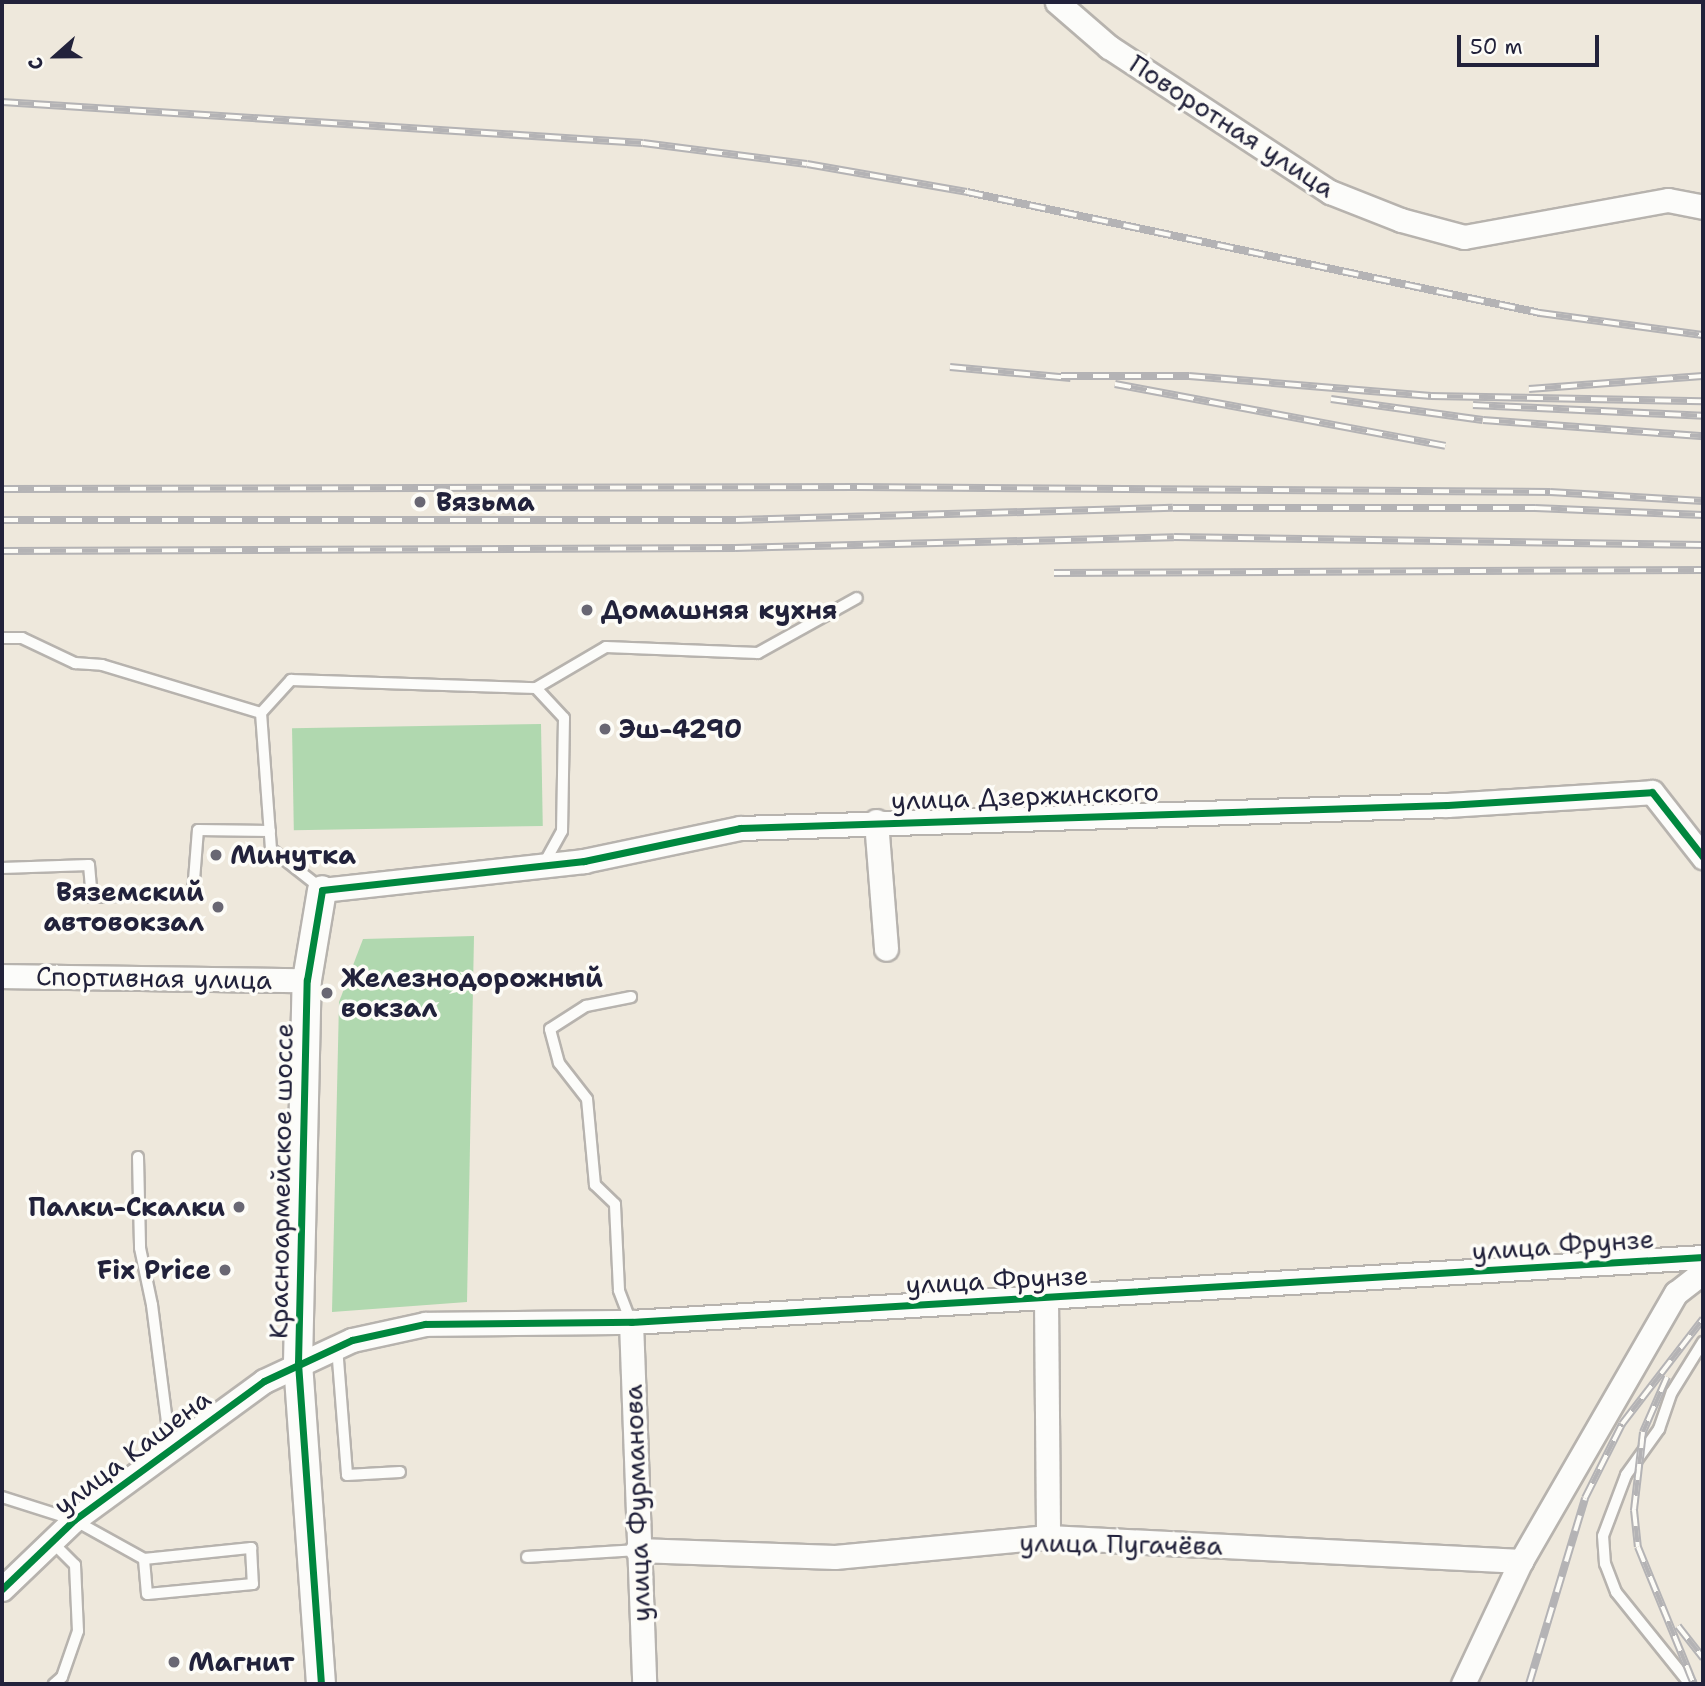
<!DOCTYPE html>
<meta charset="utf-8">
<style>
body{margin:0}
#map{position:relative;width:1705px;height:1686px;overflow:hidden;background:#eee8dc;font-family:"Shantell Sans",sans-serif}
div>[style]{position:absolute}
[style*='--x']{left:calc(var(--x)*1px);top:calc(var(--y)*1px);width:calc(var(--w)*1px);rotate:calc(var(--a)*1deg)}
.green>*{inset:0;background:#b0d8af;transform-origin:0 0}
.roads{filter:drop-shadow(2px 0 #b7b3ae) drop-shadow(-2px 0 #b7b3ae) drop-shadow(0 2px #b7b3ae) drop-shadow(0 -2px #b7b3ae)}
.service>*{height:10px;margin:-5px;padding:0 5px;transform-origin:5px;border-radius:5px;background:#fcfcfa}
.minor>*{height:23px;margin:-11.5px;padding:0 11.5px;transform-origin:11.5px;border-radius:11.5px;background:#fcfcfa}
.tertiary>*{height:28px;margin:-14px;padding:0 14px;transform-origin:14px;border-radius:14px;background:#fcfcfa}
.rail>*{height:8px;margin-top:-4px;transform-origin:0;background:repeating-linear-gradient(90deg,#fdfcf7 0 16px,#b4b3b5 0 32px);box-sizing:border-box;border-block:2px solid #b4b3b5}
.cycleway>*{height:7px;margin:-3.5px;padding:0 3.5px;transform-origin:3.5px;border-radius:3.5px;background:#00873e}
.dots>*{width:19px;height:19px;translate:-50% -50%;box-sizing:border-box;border:4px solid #fdfcf7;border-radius:50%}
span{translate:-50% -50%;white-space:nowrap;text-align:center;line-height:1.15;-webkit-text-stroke:7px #fdfcf7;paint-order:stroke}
.street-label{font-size:26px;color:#22223b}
.poi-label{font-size:26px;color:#22223b;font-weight:700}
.left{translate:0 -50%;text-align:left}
.right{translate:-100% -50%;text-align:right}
.frame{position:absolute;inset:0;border:4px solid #22223b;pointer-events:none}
.north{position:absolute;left:21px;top:21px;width:70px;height:70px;-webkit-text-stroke:5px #fdfcf7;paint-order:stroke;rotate:249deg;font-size:19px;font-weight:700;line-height:28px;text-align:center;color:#22223b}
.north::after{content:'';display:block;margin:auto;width:24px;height:32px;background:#22223b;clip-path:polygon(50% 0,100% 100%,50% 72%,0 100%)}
.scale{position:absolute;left:1457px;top:35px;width:142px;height:32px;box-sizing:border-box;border:4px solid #22223b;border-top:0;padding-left:9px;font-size:21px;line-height:24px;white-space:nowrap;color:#22223b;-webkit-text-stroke:5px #fdfcf7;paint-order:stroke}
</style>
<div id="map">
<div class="green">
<div style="left:541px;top:724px;width:102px;height:249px;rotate:89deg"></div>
<div style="clip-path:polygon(474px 936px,467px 1302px,332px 1312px,339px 1002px,363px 939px)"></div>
</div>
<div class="roads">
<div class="service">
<div style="--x:2;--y:638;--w:20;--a:0"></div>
<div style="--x:22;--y:638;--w:59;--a:25.3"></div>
<div style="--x:75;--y:663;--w:27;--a:4"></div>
<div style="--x:102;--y:665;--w:166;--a:16.8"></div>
<div style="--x:536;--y:688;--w:81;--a:-30.4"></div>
<div style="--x:606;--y:647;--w:152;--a:2.3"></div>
<div style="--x:758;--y:653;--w:113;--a:-29.1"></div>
<div style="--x:2;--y:868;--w:87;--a:-2"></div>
<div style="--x:89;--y:865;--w:32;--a:85"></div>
<div style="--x:92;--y:897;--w:101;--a:-2.3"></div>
<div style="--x:193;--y:893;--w:63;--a:-85.5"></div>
<div style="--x:198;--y:830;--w:72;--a:0.8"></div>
<div style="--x:322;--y:889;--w:65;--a:-141.9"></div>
<div style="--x:271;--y:849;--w:136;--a:-94.2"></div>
<div style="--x:261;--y:713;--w:45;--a:-47.7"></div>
<div style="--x:291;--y:680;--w:245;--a:1.9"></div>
<div style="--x:536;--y:688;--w:41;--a:47"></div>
<div style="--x:564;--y:718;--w:113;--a:91"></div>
<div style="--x:562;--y:831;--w:39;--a:119"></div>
<div style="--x:138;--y:1157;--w:91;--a:88.7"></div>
<div style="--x:140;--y:1248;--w:58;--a:78.1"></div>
<div style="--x:152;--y:1305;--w:142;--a:82.7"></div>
<div style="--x:631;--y:1322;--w:34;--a:-111"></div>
<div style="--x:619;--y:1290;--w:86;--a:-92.7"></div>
<div style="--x:615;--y:1204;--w:28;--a:-136"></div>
<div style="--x:595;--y:1185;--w:86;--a:-95.3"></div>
<div style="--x:587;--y:1099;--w:46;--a:-127.9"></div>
<div style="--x:559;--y:1063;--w:35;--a:-105"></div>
<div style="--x:550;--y:1029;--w:43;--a:-32.6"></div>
<div style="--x:586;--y:1006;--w:46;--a:-11.3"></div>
<div style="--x:337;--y:1347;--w:128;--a:85.5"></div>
<div style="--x:347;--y:1475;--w:53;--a:-3.2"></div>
<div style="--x:2;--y:1497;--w:76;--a:17.7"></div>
<div style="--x:74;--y:1520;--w:80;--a:29.1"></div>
<div style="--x:144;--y:1559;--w:108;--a:-5.9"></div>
<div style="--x:251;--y:1548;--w:36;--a:87"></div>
<div style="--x:253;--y:1584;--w:106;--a:174.6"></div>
<div style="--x:147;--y:1594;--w:35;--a:-95"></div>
<div style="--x:51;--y:1541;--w:34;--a:45"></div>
<div style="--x:75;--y:1565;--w:66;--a:87.4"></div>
<div style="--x:78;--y:1631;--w:49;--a:109.2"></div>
<div style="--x:62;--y:1677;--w:11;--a:139"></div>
<div style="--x:527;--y:1557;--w:110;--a:-3.6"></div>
<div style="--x:1690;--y:1684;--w:118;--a:-128.8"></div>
<div style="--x:1616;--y:1592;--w:30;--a:-111"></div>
<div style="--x:1605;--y:1564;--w:28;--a:-94"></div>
<div style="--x:1603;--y:1536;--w:65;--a:-69.3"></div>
<div style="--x:1626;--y:1475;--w:57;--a:-54.3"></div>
<div style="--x:1659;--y:1429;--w:39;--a:-71"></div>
<div style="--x:1672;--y:1392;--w:59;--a:-58.2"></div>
</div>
<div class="minor">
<div style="--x:1057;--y:2;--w:69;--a:40.9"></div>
<div style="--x:1109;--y:47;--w:264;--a:33.3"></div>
<div style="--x:1330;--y:192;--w:76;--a:21.5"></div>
<div style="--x:1401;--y:220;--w:65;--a:15.1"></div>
<div style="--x:1464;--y:237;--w:207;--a:-10.3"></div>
<div style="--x:1668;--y:200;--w:36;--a:11"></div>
<div style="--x:876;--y:821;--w:128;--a:85.5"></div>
<div style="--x:322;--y:890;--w:264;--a:-6.3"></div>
<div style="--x:584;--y:861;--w:159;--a:-11.9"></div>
<div style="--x:740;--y:828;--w:707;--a:-1.86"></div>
<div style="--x:1447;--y:805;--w:205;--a:-3.6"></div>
<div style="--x:1652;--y:792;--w:83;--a:51.9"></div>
<div style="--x:2;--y:976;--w:305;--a:0.8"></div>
<div style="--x:1046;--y:1299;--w:238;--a:89.5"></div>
<div style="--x:631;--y:1322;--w:362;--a:87.9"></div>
<div style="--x:637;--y:1550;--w:198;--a:2"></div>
<div style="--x:835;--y:1557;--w:214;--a:-5.4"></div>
<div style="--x:1048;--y:1537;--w:474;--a:2.9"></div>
<div style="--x:2;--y:1589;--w:100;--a:-43.8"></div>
<div style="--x:74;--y:1520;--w:235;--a:-36.2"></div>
<div style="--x:264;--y:1381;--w:97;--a:-25"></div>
<div style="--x:352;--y:1340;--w:75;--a:-12.4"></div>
<div style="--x:425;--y:1324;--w:206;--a:-0.6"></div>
<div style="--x:631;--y:1322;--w:1074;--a:-3.47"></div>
<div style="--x:1463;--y:1684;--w:136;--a:-64.8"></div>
<div style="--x:1521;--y:1561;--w:310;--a:-60"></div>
<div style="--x:1676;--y:1293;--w:34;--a:-38"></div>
</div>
<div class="tertiary">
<div style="--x:321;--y:1684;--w:322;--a:-94.1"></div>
<div style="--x:298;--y:1363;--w:383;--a:-88.7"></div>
<div style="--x:307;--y:980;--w:91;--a:-80.5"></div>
</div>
</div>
<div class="rail">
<div style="--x:2;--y:102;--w:642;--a:3.66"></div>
<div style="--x:643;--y:143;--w:165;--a:7.3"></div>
<div style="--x:807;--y:164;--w:162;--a:9.9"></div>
<div style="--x:967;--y:192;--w:586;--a:11.92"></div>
<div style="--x:1540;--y:313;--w:164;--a:7.7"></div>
<div style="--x:950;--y:367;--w:121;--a:5.2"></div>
<div style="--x:1061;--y:376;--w:128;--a:0"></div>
<div style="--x:1189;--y:376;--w:243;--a:4.7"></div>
<div style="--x:1431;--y:396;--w:272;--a:1.1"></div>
<div style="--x:1115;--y:384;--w:336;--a:10.6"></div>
<div style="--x:1529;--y:389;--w:174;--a:-4.3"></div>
<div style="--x:1331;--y:399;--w:153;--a:7.9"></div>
<div style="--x:1483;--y:420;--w:221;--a:4.2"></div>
<div style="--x:1473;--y:405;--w:230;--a:2.7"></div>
<div style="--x:2;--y:489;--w:855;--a:-0.13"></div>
<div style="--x:857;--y:487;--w:693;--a:0.41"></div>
<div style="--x:1550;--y:492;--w:153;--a:3.4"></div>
<div style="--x:2;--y:520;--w:734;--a:0"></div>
<div style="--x:736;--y:520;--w:437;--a:-1.6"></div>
<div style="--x:1173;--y:508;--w:362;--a:0"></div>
<div style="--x:1535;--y:508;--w:168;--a:2.4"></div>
<div style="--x:2;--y:551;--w:733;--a:-0.23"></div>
<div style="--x:735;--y:548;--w:439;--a:-1.4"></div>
<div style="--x:1174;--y:537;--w:529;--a:0.87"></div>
<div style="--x:1054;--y:573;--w:649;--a:-0.26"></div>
<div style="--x:1667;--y:1377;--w:60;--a:113.6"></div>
<div style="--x:1643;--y:1432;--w:79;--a:96.6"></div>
<div style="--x:1634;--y:1510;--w:37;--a:84"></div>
<div style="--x:1638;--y:1547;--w:148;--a:67.8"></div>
<div style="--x:1678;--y:1626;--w:41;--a:52"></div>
<div style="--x:1529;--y:1684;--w:194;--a:-73.2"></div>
<div style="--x:1585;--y:1498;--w:83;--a:-63.4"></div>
<div style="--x:1622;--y:1424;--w:133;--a:-52.4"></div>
</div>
<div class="cycleway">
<div style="--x:2;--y:1589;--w:100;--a:-43.8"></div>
<div style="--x:74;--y:1520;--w:235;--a:-36.2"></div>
<div style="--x:264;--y:1381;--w:97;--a:-25"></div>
<div style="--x:352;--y:1340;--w:75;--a:-12.4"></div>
<div style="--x:425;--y:1324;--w:206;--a:-0.6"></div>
<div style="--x:631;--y:1322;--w:1074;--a:-3.47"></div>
<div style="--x:321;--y:1684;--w:322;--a:-94.1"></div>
<div style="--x:298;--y:1363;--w:383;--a:-88.7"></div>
<div style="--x:307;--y:980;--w:91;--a:-80.5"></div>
<div style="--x:322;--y:890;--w:264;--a:-6.3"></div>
<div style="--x:584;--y:861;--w:159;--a:-11.9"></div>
<div style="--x:740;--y:828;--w:707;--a:-1.86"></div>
<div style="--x:1447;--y:805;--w:205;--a:-3.6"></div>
<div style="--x:1652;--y:792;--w:83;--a:51.9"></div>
</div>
<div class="dots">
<div style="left:420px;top:502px;background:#696773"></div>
<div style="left:587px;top:610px;background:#696773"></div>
<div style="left:605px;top:729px;background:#696773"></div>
<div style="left:216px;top:855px;background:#696773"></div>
<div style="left:218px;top:907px;background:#696773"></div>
<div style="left:327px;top:993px;background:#696773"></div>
<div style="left:239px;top:1207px;background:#696773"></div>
<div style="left:225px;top:1270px;background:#696773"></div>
<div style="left:174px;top:1662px;background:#696773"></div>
</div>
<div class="street-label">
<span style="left:1232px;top:126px;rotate:33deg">Поворотная улица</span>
<span style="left:1025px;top:796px;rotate:-2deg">улица Дзержинского</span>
<span style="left:154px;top:978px;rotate:1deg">Спортивная улица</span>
<span style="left:281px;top:1181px;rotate:-89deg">Красноармейское шоссе</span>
<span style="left:1563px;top:1245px;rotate:-4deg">улица Фрунзе</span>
<span style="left:997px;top:1280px;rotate:-3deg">улица Фрунзе</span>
<span style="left:132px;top:1452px;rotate:-37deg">улица Кашена</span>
<span style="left:637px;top:1503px;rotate:-92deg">улица Фурманова</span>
<span style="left:1121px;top:1544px;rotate:1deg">улица Пугачёва</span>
</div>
<div class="poi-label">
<span class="left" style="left:436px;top:502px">Вязьма</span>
<span class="left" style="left:601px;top:610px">Домашняя кухня</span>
<span class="left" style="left:619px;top:729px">Эш-4290</span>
<span class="left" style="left:230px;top:855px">Минутка</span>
<span class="right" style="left:204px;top:907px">Вяземский<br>автовокзал</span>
<span class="left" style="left:341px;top:993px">Железнодорожный<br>вокзал</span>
<span class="right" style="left:225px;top:1207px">Палки-Скалки</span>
<span class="right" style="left:211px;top:1270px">Fix Price</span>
<span class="left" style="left:188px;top:1662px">Магнит</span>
</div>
<div class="frame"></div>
<div class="north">С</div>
<div class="scale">50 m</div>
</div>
